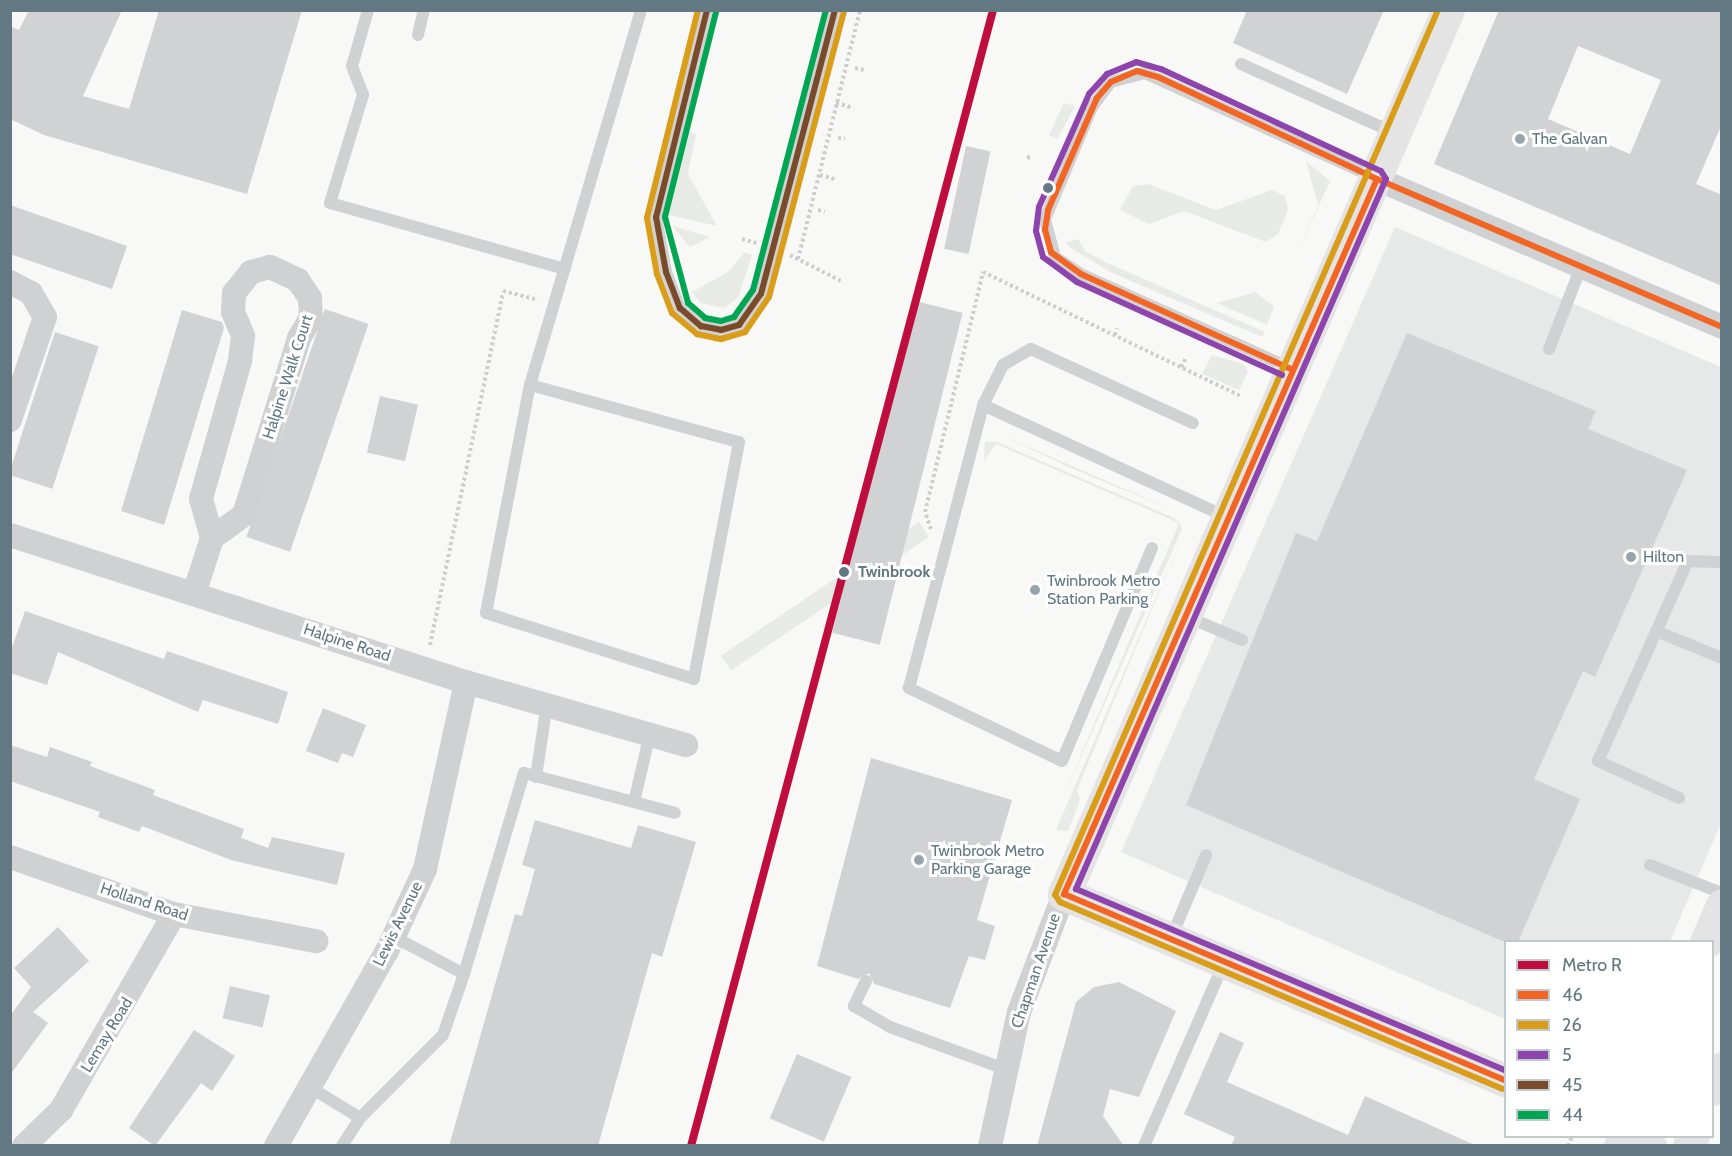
<!DOCTYPE html>
<style>
body{margin:0}
#map{position:relative;width:1732px;height:1156px;overflow:hidden;background:#f8f8f7;font-family:Cabin,sans-serif}
div>[style]{position:absolute}
[style*='--x']{left:calc(var(--x)*1px);top:calc(var(--y)*1px);width:calc(var(--w)*1px);rotate:calc(var(--a)*1deg)}
.built>*{inset:0;background:#e7e8e8}
.green>*{inset:0;background:#e8ebe5;transform-origin:0 0}
.building>*{inset:0;background:#d0d2d3;transform-origin:0 0}
.path>*{height:4px;margin-top:-2px;transform-origin:0;background:repeating-linear-gradient(90deg,#cdcece 0 3px,transparent 0 6px)}
.lane>*{height:12px;margin:-6px;padding:0 6px;transform-origin:6px;border-radius:6px;background:#d0d1d2}
.street>*{height:24px;margin:-12px;padding:0 12px;transform-origin:12px;border-radius:12px;background:#d0d1d2}
.secondary>*{height:33px;margin:-16.5px;padding:0 16.5px;transform-origin:16.5px;border-radius:16.5px;background:#e3e4e3}
.primary>*{height:33px;margin:-16.5px;padding:0 16.5px;transform-origin:16.5px;border-radius:16.5px;background:#e3e4e3}
.bus-1>*{height:6px;margin:-3px;padding:0 3px;transform-origin:3px;border-radius:3px;background:#f26522}
.bus-2>*{height:6px;margin:-3px;padding:0 3px;transform-origin:3px;border-radius:3px;background:#d99d1a}
.bus-3>*{height:6px;margin:-3px;padding:0 3px;transform-origin:3px;border-radius:3px;background:#8e44ad}
.bus-4>*{height:6px;margin:-3px;padding:0 3px;transform-origin:3px;border-radius:3px;background:#7a4b2a}
.bus-5>*{height:6px;margin:-3px;padding:0 3px;transform-origin:3px;border-radius:3px;background:#00a651}
.metro-1>*{height:8px;margin:-4px;padding:0 4px;transform-origin:4px;border-radius:4px;background:#bf0d3e}
.dots>*{width:16px;height:16px;translate:-50% -50%;box-sizing:border-box;border:3px solid #fff;border-radius:50%}
span{translate:-50% -50%;white-space:nowrap;text-align:center;line-height:1.15;-webkit-text-stroke:6px #fff;paint-order:stroke}
.poi-label{font-size:16px;color:#627983}
.left{translate:0 -50%;text-align:left}
.street-label{font-size:16px;color:#627983}
.stop-label{font-size:16px;color:#627983;font-weight:700}
.frame{position:absolute;inset:0;border:12px solid #627983;pointer-events:none}
.legend{position:absolute;left:1504px;top:940px;width:210px;height:198px;box-sizing:border-box;background:#fff;border:2px solid #c0c9cd;margin:0;padding:8px 10px;list-style:none;font-size:18px;color:#627983}
.legend li{display:flex;align-items:center;gap:12px;height:30px}
.legend b{width:30px;border:2px solid #c0c9cd}
</style>
<div id="map">
<div class="built">
<div style="clip-path:polygon(1395px 227px,1721px 367px,1721px 823px,1670px 941px,1506px 942px,1505px 1019px,1121px 852px)"></div>
</div>
<div class="green">
<div style="clip-path:polygon(689px 95px,696px 96px,686px 131px,696px 134px,688px 174px,717px 226px,664px 214px,663px 208px)"></div>
<div style="clip-path:polygon(1064px 103px,1075px 106px,1057px 139px,1049px 135px)"></div>
<div style="clip-path:polygon(1306px 161px,1330px 181px,1295px 258px,1318px 205px)"></div>
<div style="clip-path:polygon(1148px 184px,1216px 210px,1272px 190px,1285px 196px,1288px 210px,1278px 234px,1266px 242px,1184px 211px,1149px 224px,1120px 210px,1133px 186px)"></div>
<div style="clip-path:polygon(672px 226px,710px 237px,690px 247px)"></div>
<div style="clip-path:polygon(1078px 239px,1085px 251px,1105px 262px,1265px 332px,1262px 337px,1110px 272px,1069px 247px,1066px 242px)"></div>
<div style="clip-path:polygon(745px 252px,752px 255px,738px 298px,724px 308px,701px 303px,692px 292px,728px 272px)"></div>
<div style="clip-path:polygon(1255px 292px,1274px 306px,1267px 325px,1217px 303px)"></div>
<div style="clip-path:polygon(1212px 355px,1243px 364px,1248px 371px,1239px 390px,1202px 374px)"></div>
<div style="clip-path:polygon(999px 434px,1178px 512px,1073px 469px)"></div>
<div style="clip-path:polygon(985px 442px,997px 442px,1174px 518px,1180px 523px,1182px 529px,1062px 800px,1179px 523px,996px 444px,984px 461px)"></div>
<div style="left:919px;top:522px;width:18px;height:239px;rotate:56deg"></div>
<div style="clip-path:polygon(1182px 537px,1077px 790px,1080px 800px,1068px 831px,1056px 830px)"></div>
</div>
<div class="building">
<div style="clip-path:polygon(29px 10px,122px 10px,83px 96px,129px 109px,159px 10px,302px 10px,247px 194px,44px 135px,10px 119px,10px 26px,19px 30px)"></div>
<div style="clip-path:polygon(1247px 10px,1384px 10px,1347px 94px,1233px 43px)"></div>
<div style="clip-path:polygon(evenodd,1499px 10px,1722px 10px,1722px 124px,1696px 184px,1722px 195px,1722px 286px,1434px 164px,1499px 10px,1578px 46px,1661px 80px,1630px 154px,1548px 119px,1578px 46px)"></div>
<div style="left:966px;top:146px;width:25px;height:105px;rotate:12deg"></div>
<div style="clip-path:polygon(10px 205px,127px 246px,112px 289px,10px 254px)"></div>
<div style="left:915px;top:301px;width:49px;height:342px;rotate:14deg"></div>
<div style="left:325px;top:309px;width:46px;height:241px;rotate:19deg"></div>
<div style="clip-path:polygon(182px 310px,222px 322px,224px 328px,164px 525px,121px 511px)"></div>
<div style="left:55px;top:332px;width:46px;height:150px;rotate:18deg"></div>
<div style="clip-path:polygon(1407px 333px,1596px 411px,1588px 429px,1687px 470px,1595px 677px,1583px 671px,1534px 779px,1580px 799px,1518px 942px,1505px 942px,1186px 805px,1296px 533px,1317px 541px)"></div>
<div style="left:380px;top:396px;width:39px;height:58px;rotate:13deg"></div>
<div style="clip-path:polygon(25px 611px,164px 659px,167px 651px,288px 692px,278px 724px,203px 700px,198px 712px,58px 652px,47px 685px,10px 673px,10px 653px)"></div>
<div style="clip-path:polygon(323px 708px,366px 725px,353px 757px,342px 753px,338px 763px,306px 751px)"></div>
<div style="clip-path:polygon(10px 745px,47px 757px,50px 747px,92px 762px,90px 766px,155px 790px,153px 795px,244px 829px,241px 838px,268px 848px,272px 837px,345px 853px,337px 885px,231px 860px,142px 826px,139px 832px,98px 817px,100px 812px,10px 781px)"></div>
<div style="clip-path:polygon(871px 758px,1012px 800px,977px 920px,995px 926px,985px 960px,969px 956px,950px 1008px,874px 984px,869px 973px,858px 979px,817px 966px)"></div>
<div style="clip-path:polygon(535px 820px,631px 848px,638px 825px,696px 842px,662px 957px,652px 953px,598px 1146px,449px 1146px,515px 914px,522px 916px,535px 869px,522px 865px)"></div>
<div style="clip-path:polygon(58px 927px,89px 961px,33px 1012px,48px 1023px,10px 1075px,10px 1016px,31px 987px,14px 968px)"></div>
<div style="clip-path:polygon(1119px 982px,1176px 1011px,1139px 1097px,1110px 1089px,1103px 1116px,1124px 1146px,1037px 1146px,1076px 1002px,1094px 987px)"></div>
<div style="left:230px;top:986px;width:41px;height:33px;rotate:13deg"></div>
<div style="clip-path:polygon(194px 1030px,235px 1056px,212px 1091px,201px 1083px,155px 1146px,129px 1128px)"></div>
<div style="clip-path:polygon(1220px 1032px,1244px 1043px,1227px 1082px,1348px 1135px,1365px 1096px,1477px 1146px,1231px 1146px,1235px 1137px,1184px 1114px)"></div>
<div style="left:797px;top:1054px;width:59px;height:70px;rotate:23deg"></div>
</div>
<div class="path">
<div style="--x:855;--y:68;--w:9;--a:13"></div>
<div style="--x:836;--y:103;--w:18;--a:16"></div>
<div style="--x:838;--y:138;--w:7;--a:8"></div>
<div style="--x:1027;--y:157;--w:5;--a:11"></div>
<div style="--x:820;--y:175;--w:15;--a:16"></div>
<div style="--x:818;--y:210;--w:7;--a:16"></div>
<div style="--x:742;--y:239;--w:15;--a:16"></div>
<div style="--x:790;--y:255;--w:59;--a:27"></div>
<div style="--x:798;--y:259;--w:257;--a:-76"></div>
<div style="--x:1115;--y:335;--w:7;--a:-74"></div>
<div style="--x:1181;--y:367;--w:10;--a:-61"></div>
<div style="--x:931;--y:529;--w:18;--a:-109"></div>
<div style="--x:925;--y:512;--w:247;--a:-76.4"></div>
<div style="--x:983;--y:272;--w:286;--a:25.7"></div>
<div style="--x:430;--y:645;--w:361;--a:-78.3"></div>
<div style="--x:503;--y:291;--w:36;--a:14"></div>
<div style="--x:1568;--y:1146;--w:11;--a:-68"></div>
</div>
<div class="lane">
<div style="--x:368;--y:10;--w:58;--a:105.9"></div>
<div style="--x:352;--y:66;--w:31;--a:69"></div>
<div style="--x:363;--y:95;--w:113;--a:107"></div>
<div style="--x:330;--y:203;--w:244;--a:15.7"></div>
<div style="--x:707;--y:10;--w:213;--a:103.8"></div>
<div style="--x:656;--y:217;--w:56;--a:79.7"></div>
<div style="--x:666;--y:272;--w:39;--a:69"></div>
<div style="--x:680;--y:308;--w:28;--a:41"></div>
<div style="--x:701;--y:326;--w:20;--a:11"></div>
<div style="--x:721;--y:330;--w:19;--a:-16"></div>
<div style="--x:739;--y:325;--w:38;--a:-55"></div>
<div style="--x:761;--y:294;--w:293;--a:-75.4"></div>
<div style="--x:418;--y:35;--w:26;--a:-77"></div>
<div style="--x:1241;--y:64;--w:166;--a:24.2"></div>
<div style="--x:1549;--y:349;--w:88;--a:-68.7"></div>
<div style="--x:1290;--y:368;--w:229;--a:-155.8"></div>
<div style="--x:1081;--y:274;--w:31;--a:-147"></div>
<div style="--x:1055;--y:257;--w:39;--a:-105"></div>
<div style="--x:1045;--y:219;--w:121;--a:-67.2"></div>
<div style="--x:1092;--y:107;--w:31;--a:-53"></div>
<div style="--x:1111;--y:82;--w:35;--a:-15"></div>
<div style="--x:1145;--y:73;--w:251;--a:24.5"></div>
<div style="--x:530;--y:385;--w:217;--a:15.3"></div>
<div style="--x:739;--y:442;--w:241;--a:100.8"></div>
<div style="--x:694;--y:679;--w:218;--a:-162.4"></div>
<div style="--x:486;--y:613;--w:232;--a:-79.1"></div>
<div style="--x:530;--y:385;--w:391;--a:-73.5"></div>
<div style="--x:983;--y:405;--w:268;--a:24.7"></div>
<div style="--x:1152;--y:548;--w:231;--a:112.9"></div>
<div style="--x:1062;--y:761;--w:170;--a:-154.5"></div>
<div style="--x:909;--y:688;--w:293;--a:-75.3"></div>
<div style="--x:983;--y:405;--w:45;--a:-63.4"></div>
<div style="--x:1003;--y:365;--w:32;--a:-30"></div>
<div style="--x:1031;--y:349;--w:178;--a:24.6"></div>
<div style="--x:1185;--y:616;--w:62;--a:22.8"></div>
<div style="--x:1656;--y:631;--w:71;--a:22.2"></div>
<div style="--x:536;--y:777;--w:75;--a:-81.5"></div>
<div style="--x:1679;--y:798;--w:89;--a:-155.4"></div>
<div style="--x:1598;--y:761;--w:219;--a:-65.8"></div>
<div style="--x:1688;--y:561;--w:34;--a:2"></div>
<div style="--x:634;--y:802;--w:70;--a:-76.8"></div>
<div style="--x:1650;--y:865;--w:77;--a:21.3"></div>
<div style="--x:1171;--y:938;--w:90;--a:-67.1"></div>
<div style="--x:464;--y:974;--w:210;--a:-73.4"></div>
<div style="--x:524;--y:773;--w:156;--a:14.8"></div>
<div style="--x:866;--y:981;--w:28;--a:116"></div>
<div style="--x:854;--y:1006;--w:42;--a:30.3"></div>
<div style="--x:890;--y:1027;--w:122;--a:20.1"></div>
<div style="--x:308;--y:1086;--w:61;--a:31.6"></div>
<div style="--x:360;--y:1118;--w:33;--a:123"></div>
<div style="--x:360;--y:1118;--w:117;--a:-45"></div>
<div style="--x:443;--y:1035;--w:65;--a:-71"></div>
<div style="--x:464;--y:974;--w:79;--a:-152.1"></div>
<div style="--x:1144;--y:1146;--w:200;--a:-66.4"></div>
</div>
<div class="street">
<div style="--x:1377;--y:179;--w:375;--a:23.2"></div>
<div style="--x:10;--y:282;--w:24;--a:28"></div>
<div style="--x:31;--y:293;--w:28;--a:60"></div>
<div style="--x:45;--y:317;--w:109;--a:108.8"></div>
<div style="--x:10;--y:535;--w:479;--a:17.9"></div>
<div style="--x:466;--y:682;--w:229;--a:16"></div>
<div style="--x:194;--y:594;--w:59;--a:-72.2"></div>
<div style="--x:212;--y:538;--w:39;--a:-36"></div>
<div style="--x:244;--y:515;--w:185;--a:-72.7"></div>
<div style="--x:299;--y:338;--w:23;--a:-59"></div>
<div style="--x:311;--y:318;--w:20;--a:-93"></div>
<div style="--x:310;--y:298;--w:22;--a:-124"></div>
<div style="--x:298;--y:280;--w:31;--a:-155"></div>
<div style="--x:270;--y:267;--w:20;--a:165"></div>
<div style="--x:251;--y:272;--w:27;--a:129"></div>
<div style="--x:234;--y:293;--w:19;--a:93"></div>
<div style="--x:233;--y:312;--w:26;--a:67"></div>
<div style="--x:243;--y:336;--w:25;--a:97"></div>
<div style="--x:240;--y:361;--w:143;--a:105.8"></div>
<div style="--x:201;--y:499;--w:41;--a:74.2"></div>
<div style="--x:10;--y:857;--w:174;--a:19.2"></div>
<div style="--x:174;--y:914;--w:145;--a:10.8"></div>
<div style="--x:24;--y:1146;--w:52;--a:-44.2"></div>
<div style="--x:61;--y:1110;--w:226;--a:-60"></div>
<div style="--x:276;--y:1146;--w:224;--a:-60.4"></div>
<div style="--x:387;--y:951;--w:90;--a:-65.1"></div>
<div style="--x:425;--y:869;--w:191;--a:-77.6"></div>
<div style="--x:990;--y:1146;--w:137;--a:-77.8"></div>
<div style="--x:1019;--y:1012;--w:126;--a:-69.1"></div>
</div>
<div class="secondary">
<div style="--x:1448;--y:10;--w:964;--a:113.48"></div>
<div style="--x:1064;--y:894;--w:480;--a:22.9"></div>
<div style="--x:1634;--y:1136;--w:19;--a:32"></div>
</div>
<div class="primary">
<div style="--x:1706;--y:942;--w:40;--a:-66.6"></div>
<div style="--x:1712;--y:1089;--w:23;--a:-65"></div>
<div style="--x:1620;--y:1146;--w:11;--a:-68"></div>
<div style="--x:1689;--y:1146;--w:11;--a:-68"></div>
</div>
<div class="bus-1">
<div style="--x:1377;--y:179;--w:781;--a:113.64"></div>
<div style="--x:1064;--y:894;--w:480;--a:22.9"></div>
<div style="--x:1291;--y:369;--w:230;--a:-155.7"></div>
<div style="--x:1081;--y:274;--w:37;--a:-144"></div>
<div style="--x:1051;--y:252;--w:23;--a:-105"></div>
<div style="--x:1045;--y:230;--w:20;--a:-81"></div>
<div style="--x:1048;--y:210;--w:122;--a:-66.4"></div>
<div style="--x:1097;--y:98;--w:21;--a:-49"></div>
<div style="--x:1111;--y:82;--w:28;--a:-23"></div>
<div style="--x:1137;--y:71;--w:22;--a:16"></div>
<div style="--x:1158;--y:77;--w:242;--a:25"></div>
<div style="--x:1377;--y:179;--w:375;--a:23.2"></div>
</div>
<div class="bus-2">
<div style="--x:698;--y:10;--w:214;--a:103.8"></div>
<div style="--x:647;--y:218;--w:57;--a:79.9"></div>
<div style="--x:657;--y:274;--w:42;--a:69"></div>
<div style="--x:672;--y:313;--w:33;--a:40"></div>
<div style="--x:697;--y:334;--w:25;--a:12"></div>
<div style="--x:721;--y:339;--w:25;--a:-16"></div>
<div style="--x:745;--y:332;--w:42;--a:-55.6"></div>
<div style="--x:769;--y:297;--w:295;--a:-75.3"></div>
<div style="--x:1438;--y:10;--w:964;--a:113.4"></div>
<div style="--x:1055;--y:895;--w:9;--a:54"></div>
<div style="--x:1060;--y:902;--w:480;--a:22.9"></div>
</div>
<div class="bus-3">
<div style="--x:1282;--y:375;--w:225;--a:-155.6"></div>
<div style="--x:1077;--y:282;--w:42;--a:-143.7"></div>
<div style="--x:1043;--y:257;--w:27;--a:-105"></div>
<div style="--x:1036;--y:231;--w:24;--a:-83"></div>
<div style="--x:1039;--y:207;--w:124;--a:-66.1"></div>
<div style="--x:1089;--y:94;--w:27;--a:-48"></div>
<div style="--x:1107;--y:74;--w:31;--a:-22"></div>
<div style="--x:1136;--y:62;--w:26;--a:16"></div>
<div style="--x:1161;--y:69;--w:242;--a:24.9"></div>
<div style="--x:1381;--y:171;--w:9;--a:58"></div>
<div style="--x:1386;--y:179;--w:775;--a:113.59"></div>
<div style="--x:1076;--y:889;--w:467;--a:22.9"></div>
</div>
<div class="bus-4">
<div style="--x:707;--y:10;--w:213;--a:103.8"></div>
<div style="--x:656;--y:217;--w:56;--a:79.7"></div>
<div style="--x:666;--y:272;--w:39;--a:69"></div>
<div style="--x:680;--y:308;--w:28;--a:41"></div>
<div style="--x:701;--y:326;--w:20;--a:11"></div>
<div style="--x:721;--y:330;--w:19;--a:-16"></div>
<div style="--x:739;--y:325;--w:38;--a:-55"></div>
<div style="--x:761;--y:294;--w:293;--a:-75.4"></div>
</div>
<div class="bus-5">
<div style="--x:716;--y:12;--w:211;--a:104"></div>
<div style="--x:665;--y:217;--w:89;--a:75"></div>
<div style="--x:688;--y:303;--w:23;--a:41"></div>
<div style="--x:705;--y:318;--w:16;--a:11"></div>
<div style="--x:721;--y:321;--w:14;--a:-17"></div>
<div style="--x:734;--y:317;--w:33;--a:-55"></div>
<div style="--x:753;--y:290;--w:289;--a:-75.4"></div>
</div>
<div class="metro-1">
<div style="--x:691;--y:1146;--w:1175;--a:-75.11"></div>
</div>
<div class="dots">
<div style="left:1520px;top:139px;background:#96a5ac"></div>
<div style="left:1048px;top:188px;background:#627983"></div>
<div style="left:1631px;top:557px;background:#96a5ac"></div>
<div style="left:844px;top:572px;background:#627983"></div>
<div style="left:1035px;top:590px;background:#96a5ac"></div>
<div style="left:919px;top:860px;background:#96a5ac"></div>
</div>
<div class="poi-label">
<span class="left" style="left:1532px;top:139px">The Galvan</span>
<span class="left" style="left:1643px;top:557px">Hilton</span>
<span class="left" style="left:1047px;top:590px">Twinbrook Metro<br>Station Parking</span>
<span class="left" style="left:931px;top:860px">Twinbrook Metro<br>Parking Garage</span>
</div>
<div class="street-label">
<span style="left:288px;top:377px;rotate:-72deg">Halpine Walk Court</span>
<span style="left:347px;top:643px;rotate:18deg">Halpine Road</span>
<span style="left:144px;top:902px;rotate:18deg">Holland Road</span>
<span style="left:398px;top:924px;rotate:-64deg">Lewis Avenue</span>
<span style="left:1036px;top:971px;rotate:-71deg">Chapman Avenue</span>
<span style="left:107px;top:1035px;rotate:-59deg">Lemay Road</span>
</div>
<div class="stop-label">
<span class="left" style="left:858px;top:572px">Twinbrook</span>
</div>
<div class="frame"></div>
<ul class="legend">
<li><b style="height:8px;background:#bf0d3e"></b>Metro R</li>
<li><b style="height:8px;background:#f26522"></b>46</li>
<li><b style="height:8px;background:#d99d1a"></b>26</li>
<li><b style="height:8px;background:#8e44ad"></b>5</li>
<li><b style="height:8px;background:#7a4b2a"></b>45</li>
<li><b style="height:8px;background:#00a651"></b>44</li>
</ul>
</div>
